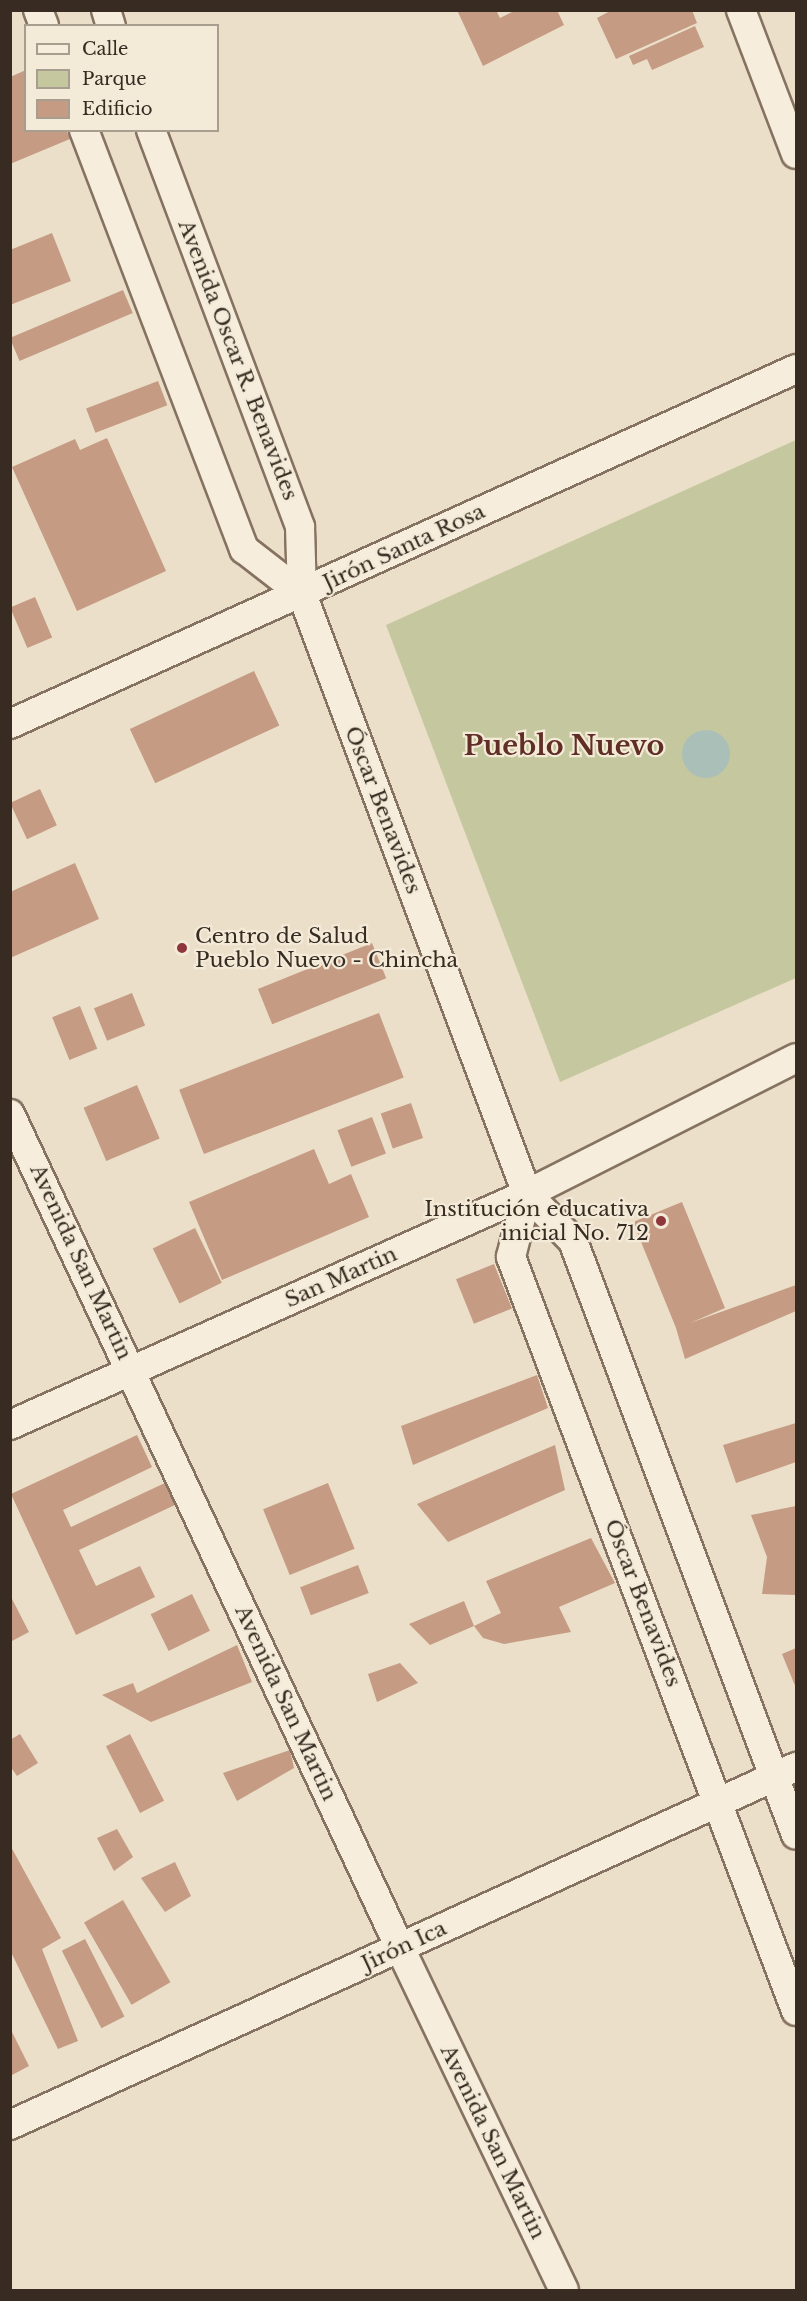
<!DOCTYPE html>
<meta charset="utf-8">
<style>
body{margin:0}
#map{position:relative;width:807px;height:2301px;overflow:hidden;background:#ebdfca;font-family:"Libre Baskerville",serif}
div>[style]{position:absolute}
[style*='--x']{left:calc(var(--x)*1px);top:calc(var(--y)*1px);width:calc(var(--w)*1px);rotate:calc(var(--a)*1deg)}
.green>*{inset:0;background:#c5c89e}
.water>*{inset:0;background:#aabfb8}
.round{border-radius:50%}
.building>*{inset:0;background:#c59b83;transform-origin:0 0}
.roads{filter:drop-shadow(2px 0 #857260) drop-shadow(-2px 0 #857260) drop-shadow(0 2px #857260) drop-shadow(0 -2px #857260)}
.minor>*{height:28px;margin:-14px;padding:0 14px;transform-origin:14px;border-radius:14px;background:#f6eddc}
.dots>*{width:16px;height:16px;translate:-50% -50%;box-sizing:border-box;border:3px solid #f3ead8;border-radius:50%}
span{translate:-50% -50%;white-space:nowrap;text-align:center;line-height:1.15;-webkit-text-stroke:4.5px #f3ead8;paint-order:stroke}
.street-label{font-size:21px;color:#372b22}
.poi-label{font-size:21px;color:#372b22}
.left{translate:0 -50%;text-align:left}
.right{translate:-100% -50%;text-align:right}
.district-label{font-size:27px;color:#602e25;font-weight:700}
.frame{position:absolute;inset:0;border:12px solid #372b22;pointer-events:none}
.legend{position:absolute;left:24px;top:24px;width:195px;height:108px;box-sizing:border-box;background:#f3ead8;border:2px solid #a89e8f;margin:0;padding:8px 10px;list-style:none;font-size:18px;color:#372b22}
.legend li{display:flex;align-items:center;gap:12px;height:30px}
.legend b{width:30px;border:2px solid #a89e8f}
</style>
<div id="map">
<div class="green">
<div style="clip-path:polygon(796px 440px,796px 978px,560px 1082px,386px 625px)"></div>
</div>
<div class="water">
<div class="round" style="left:682px;top:730px;width:48px;height:48px"></div>
</div>
<div class="building">
<div style="clip-path:polygon(457px 10px,496px 10px,500px 18px,516px 10px,557px 10px,564px 25px,483px 66px)"></div>
<div style="clip-path:polygon(612px 10px,692px 10px,697px 23px,616px 59px,597px 18px)"></div>
<div style="clip-path:polygon(695px 26px,704px 47px,652px 70px,647px 59px,633px 65px,629px 56px)"></div>
<div style="clip-path:polygon(26px 70px,26px 130px,66px 130px,70px 139px,10px 164px,10px 77px)"></div>
<div style="clip-path:polygon(52px 233px,71px 281px,10px 305px,10px 250px)"></div>
<div style="left:123px;top:290px;width:25px;height:123px;rotate:67deg"></div>
<div style="left:158px;top:381px;width:26px;height:77px;rotate:69deg"></div>
<div style="clip-path:polygon(107px 438px,166px 571px,77px 611px,12px 467px,75px 439px,80px 450px)"></div>
<div style="left:35px;top:597px;width:44px;height:27px;rotate:67deg"></div>
<div style="left:254px;top:671px;width:60px;height:137px;rotate:65deg"></div>
<div style="left:40px;top:789px;width:40px;height:33px;rotate:65deg"></div>
<div style="clip-path:polygon(75px 863px,99px 919px,10px 958px,10px 892px)"></div>
<div style="left:372px;top:943px;width:38px;height:123px;rotate:68deg"></div>
<div style="left:132px;top:993px;width:35px;height:41px;rotate:68deg"></div>
<div style="left:80px;top:1006px;width:46px;height:30px;rotate:68deg"></div>
<div style="left:379px;top:1013px;width:69px;height:214px;rotate:69deg"></div>
<div style="left:137px;top:1085px;width:58px;height:58px;rotate:67deg"></div>
<div style="left:411px;top:1103px;width:37px;height:32px;rotate:71deg"></div>
<div style="left:372px;top:1117px;width:39px;height:37px;rotate:69deg"></div>
<div style="clip-path:polygon(314px 1149px,329px 1184px,351px 1174px,369px 1217px,222px 1280px,189px 1202px)"></div>
<div style="clip-path:polygon(682px 1202px,725px 1308px,690px 1323px,796px 1285px,796px 1311px,685px 1359px,676px 1328px,633px 1222px)"></div>
<div style="left:195px;top:1228px;width:61px;height:47px;rotate:64deg"></div>
<div style="left:494px;top:1264px;width:48px;height:41px;rotate:68deg"></div>
<div style="clip-path:polygon(537px 1375px,548px 1408px,413px 1465px,401px 1426px)"></div>
<div style="clip-path:polygon(796px 1423px,796px 1462px,736px 1483px,723px 1445px)"></div>
<div style="clip-path:polygon(137px 1435px,152px 1467px,63px 1510px,71px 1527px,167px 1482px,177px 1504px,79px 1550px,96px 1586px,140px 1566px,155px 1597px,76px 1635px,11px 1494px)"></div>
<div style="clip-path:polygon(555px 1445px,565px 1490px,448px 1542px,417px 1504px)"></div>
<div style="left:328px;top:1483px;width:71px;height:70px;rotate:68deg"></div>
<div style="clip-path:polygon(796px 1506px,796px 1595px,762px 1594px,767px 1557px,751px 1515px)"></div>
<div style="clip-path:polygon(591px 1538px,615px 1583px,559px 1607px,571px 1632px,504px 1644px,483px 1638px,474px 1626px,501px 1613px,486px 1581px)"></div>
<div style="left:358px;top:1565px;width:30px;height:62px;rotate:69deg"></div>
<div style="left:192px;top:1594px;width:41px;height:46px;rotate:64deg"></div>
<div style="clip-path:polygon(10px 1595px,29px 1632px,10px 1642px)"></div>
<div style="clip-path:polygon(464px 1601px,474px 1626px,430px 1645px,409px 1624px)"></div>
<div style="clip-path:polygon(237px 1645px,252px 1682px,151px 1722px,102px 1695px,133px 1683px,137px 1693px)"></div>
<div style="clip-path:polygon(796px 1648px,796px 1688px,782px 1654px)"></div>
<div style="clip-path:polygon(400px 1663px,418px 1683px,377px 1702px,368px 1674px)"></div>
<div style="clip-path:polygon(20px 1734px,38px 1763px,17px 1776px,10px 1766px,10px 1740px)"></div>
<div style="left:130px;top:1734px;width:75px;height:27px;rotate:63deg"></div>
<div style="clip-path:polygon(290px 1750px,294px 1768px,237px 1801px,223px 1773px)"></div>
<div style="clip-path:polygon(117px 1829px,133px 1857px,114px 1871px,97px 1838px)"></div>
<div style="clip-path:polygon(10px 1845px,61px 1938px,42px 1949px,78px 2041px,58px 2049px,10px 1950px)"></div>
<div style="clip-path:polygon(175px 1862px,191px 1896px,165px 1912px,141px 1878px)"></div>
<div style="left:123px;top:1900px;width:95px;height:45px;rotate:60deg"></div>
<div style="left:85px;top:1939px;width:87px;height:26px;rotate:63deg"></div>
<div style="clip-path:polygon(10px 2028px,29px 2066px,12px 2075px,10px 2072px)"></div>
</div>
<div class="roads">
<div class="minor">
<div style="--x:38;--y:10;--w:17;--a:69"></div>
<div style="--x:106;--y:10;--w:17;--a:73"></div>
<div style="--x:741;--y:10;--w:154;--a:69.1"></div>
<div style="--x:84;--y:130;--w:449;--a:69.1"></div>
<div style="--x:244;--y:549;--w:73;--a:37.8"></div>
<div style="--x:151;--y:130;--w:424;--a:69.4"></div>
<div style="--x:300;--y:527;--w:67;--a:88.3"></div>
<div style="--x:302;--y:594;--w:641;--a:69.44"></div>
<div style="--x:527;--y:1194;--w:66;--a:45.6"></div>
<div style="--x:573;--y:1241;--w:634;--a:69.42"></div>
<div style="--x:10;--y:724;--w:862;--a:-24.31"></div>
<div style="--x:10;--y:1114;--w:921;--a:64.94"></div>
<div style="--x:400;--y:1948;--w:379;--a:64.4"></div>
<div style="--x:527;--y:1194;--w:65;--a:104.3"></div>
<div style="--x:511;--y:1257;--w:806;--a:69.29"></div>
<div style="--x:10;--y:1425;--w:566;--a:-24.08"></div>
<div style="--x:527;--y:1194;--w:301;--a:-26.8"></div>
<div style="--x:10;--y:2125;--w:864;--a:-24.49"></div>
</div>
</div>
<div class="dots">
<div style="left:182px;top:948px;background:#8f363b"></div>
<div style="left:661px;top:1221px;background:#8f363b"></div>
</div>
<div class="street-label">
<span style="left:238px;top:360px;rotate:69deg">Avenida Oscar R. Benavides</span>
<span style="left:404px;top:547px;rotate:-25deg">Jirón Santa Rosa</span>
<span style="left:383px;top:810px;rotate:69deg">Óscar Benavides</span>
<span style="left:81px;top:1262px;rotate:65deg">Avenida San Martin</span>
<span style="left:341px;top:1277px;rotate:-24deg">San Martin</span>
<span style="left:643px;top:1603px;rotate:69deg">Óscar Benavides</span>
<span style="left:286px;top:1703px;rotate:65deg">Avenida San Martin</span>
<span style="left:404px;top:1946px;rotate:-25deg">Jirón Ica</span>
<span style="left:493px;top:2142px;rotate:64deg">Avenida San Martin</span>
</div>
<div class="poi-label">
<span class="left" style="left:195px;top:948px">Centro de Salud<br>Pueblo Nuevo - Chincha</span>
<span class="right" style="left:649px;top:1221px">Institución educativa<br>inicial No. 712</span>
</div>
<div class="district-label">
<span style="left:564px;top:746px">Pueblo Nuevo</span>
</div>
<div class="frame"></div>
<ul class="legend">
<li><b style="height:8px;background:#f6eddc"></b>Calle</li>
<li><b style="height:16px;background:#c5c89e"></b>Parque</li>
<li><b style="height:16px;background:#c59b83"></b>Edificio</li>
</ul>
</div>
